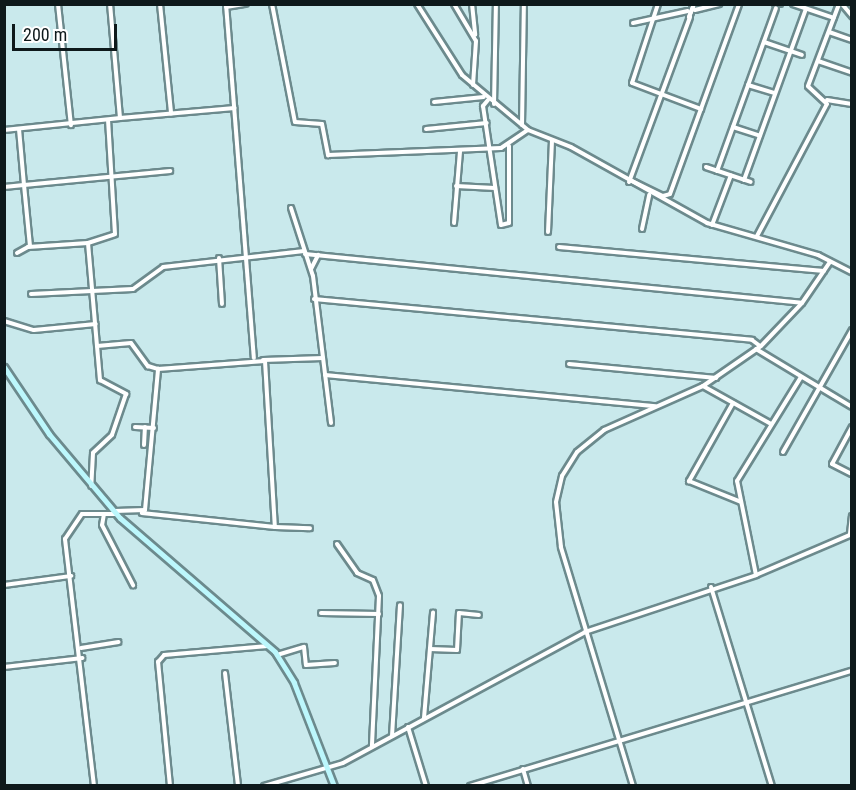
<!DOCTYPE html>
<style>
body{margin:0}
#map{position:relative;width:856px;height:790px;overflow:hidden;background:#c9e9ec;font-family:"Roboto Condensed",sans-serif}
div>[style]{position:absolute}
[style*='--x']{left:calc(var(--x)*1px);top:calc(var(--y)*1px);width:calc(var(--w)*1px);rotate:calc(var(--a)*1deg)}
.roads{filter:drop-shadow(2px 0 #6c8a8d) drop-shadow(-2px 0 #6c8a8d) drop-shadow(0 2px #6c8a8d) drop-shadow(0 -2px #6c8a8d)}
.street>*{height:4px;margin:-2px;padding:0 2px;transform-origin:2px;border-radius:2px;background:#fff}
.secondary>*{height:5px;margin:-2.5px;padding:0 2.5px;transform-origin:2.5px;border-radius:2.5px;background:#bcf7fc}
span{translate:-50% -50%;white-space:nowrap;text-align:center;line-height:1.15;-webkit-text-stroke:6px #fff;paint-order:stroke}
.frame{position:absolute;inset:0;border:6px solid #0e191b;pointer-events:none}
.scale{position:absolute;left:12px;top:24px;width:105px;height:27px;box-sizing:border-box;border:3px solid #0e191b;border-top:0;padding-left:8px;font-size:18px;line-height:21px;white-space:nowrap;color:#0e191b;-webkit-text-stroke:4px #fff;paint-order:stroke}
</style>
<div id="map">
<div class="roads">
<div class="street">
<div style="--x:58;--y:4;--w:122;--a:83.9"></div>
<div style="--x:160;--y:4;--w:110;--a:84.2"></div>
<div style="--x:226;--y:4;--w:355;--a:85.5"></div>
<div style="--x:272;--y:4;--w:120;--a:79"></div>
<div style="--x:295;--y:122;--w:27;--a:4"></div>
<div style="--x:322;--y:124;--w:32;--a:79"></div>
<div style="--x:328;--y:155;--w:173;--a:-2.3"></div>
<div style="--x:501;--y:148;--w:32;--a:-34"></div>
<div style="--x:417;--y:4;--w:84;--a:57.6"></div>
<div style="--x:462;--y:75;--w:86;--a:39.8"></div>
<div style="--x:528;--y:130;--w:46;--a:21.6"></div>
<div style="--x:571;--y:147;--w:156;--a:29.2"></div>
<div style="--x:707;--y:223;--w:116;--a:16.1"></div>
<div style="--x:818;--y:255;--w:38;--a:27"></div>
<div style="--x:454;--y:4;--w:43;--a:59.3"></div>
<div style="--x:476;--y:41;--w:44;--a:93.9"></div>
<div style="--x:472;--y:4;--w:31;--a:84"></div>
<div style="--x:658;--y:4;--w:83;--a:108.2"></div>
<div style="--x:632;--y:83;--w:74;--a:20.6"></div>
<div style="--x:775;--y:4;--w:5;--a:0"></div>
<div style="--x:793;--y:4;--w:43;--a:18.9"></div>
<div style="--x:842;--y:4;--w:16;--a:50"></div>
<div style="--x:226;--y:7;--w:20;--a:-9"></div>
<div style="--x:693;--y:7;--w:11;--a:112"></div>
<div style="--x:689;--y:17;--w:14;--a:-69"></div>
<div style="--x:695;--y:10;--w:25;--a:-14"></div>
<div style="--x:633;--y:23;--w:56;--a:-12.3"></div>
<div style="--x:829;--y:32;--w:24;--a:19"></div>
<div style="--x:764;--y:42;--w:40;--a:18.9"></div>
<div style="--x:818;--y:61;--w:36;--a:19"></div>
<div style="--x:748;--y:85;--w:28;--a:17"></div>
<div style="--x:488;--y:100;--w:8;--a:130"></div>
<div style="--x:483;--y:106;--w:120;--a:81.4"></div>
<div style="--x:501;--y:225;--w:8;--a:-14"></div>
<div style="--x:509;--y:223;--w:77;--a:-90"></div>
<div style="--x:827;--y:100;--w:25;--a:9"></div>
<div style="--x:434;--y:102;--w:50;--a:-5.7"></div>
<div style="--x:494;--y:104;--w:100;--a:-88.9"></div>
<div style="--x:120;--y:118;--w:115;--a:-5"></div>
<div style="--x:522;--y:125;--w:121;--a:-89.1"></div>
<div style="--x:733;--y:127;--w:28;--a:18"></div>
<div style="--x:19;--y:129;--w:56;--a:84.9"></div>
<div style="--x:24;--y:185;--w:147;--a:-5.5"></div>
<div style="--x:426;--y:129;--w:61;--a:-5.6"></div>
<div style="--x:4;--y:130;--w:117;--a:-5.9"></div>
<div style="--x:120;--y:118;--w:114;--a:-95"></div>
<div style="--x:706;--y:167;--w:47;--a:18.4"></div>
<div style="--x:717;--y:171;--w:173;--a:-70.1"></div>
<div style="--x:630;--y:180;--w:37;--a:26"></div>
<div style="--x:663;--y:196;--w:7;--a:-16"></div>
<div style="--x:670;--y:194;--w:202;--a:-70"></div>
<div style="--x:744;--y:180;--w:182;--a:-70.1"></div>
<div style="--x:629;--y:182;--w:176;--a:-69.7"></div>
<div style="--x:456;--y:186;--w:39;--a:3"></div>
<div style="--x:4;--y:187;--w:20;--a:-6"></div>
<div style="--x:24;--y:185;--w:61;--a:84.4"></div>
<div style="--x:291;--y:208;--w:71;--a:72.1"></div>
<div style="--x:313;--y:276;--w:148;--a:83"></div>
<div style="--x:454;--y:223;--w:72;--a:-85.2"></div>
<div style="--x:712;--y:225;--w:53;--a:-69.2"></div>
<div style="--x:642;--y:229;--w:35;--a:-78"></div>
<div style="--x:548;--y:232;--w:91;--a:-87.5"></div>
<div style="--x:757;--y:236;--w:149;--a:-62.1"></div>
<div style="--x:827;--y:104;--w:26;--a:-137"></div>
<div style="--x:808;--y:86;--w:88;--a:-69.3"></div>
<div style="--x:88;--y:243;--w:138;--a:85"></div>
<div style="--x:100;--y:380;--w:30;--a:28"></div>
<div style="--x:126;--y:394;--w:43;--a:108.9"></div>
<div style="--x:112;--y:435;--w:26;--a:137"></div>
<div style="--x:93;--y:453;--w:33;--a:93"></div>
<div style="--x:559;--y:247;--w:266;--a:5.2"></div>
<div style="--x:17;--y:253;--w:13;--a:-29"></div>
<div style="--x:28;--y:247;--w:60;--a:-3.8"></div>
<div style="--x:88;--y:243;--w:28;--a:-18"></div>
<div style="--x:115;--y:234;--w:113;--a:-93.5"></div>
<div style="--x:305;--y:254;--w:499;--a:5.6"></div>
<div style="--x:219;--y:258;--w:46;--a:86.3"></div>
<div style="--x:311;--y:269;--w:16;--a:-63"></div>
<div style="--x:31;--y:294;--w:102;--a:-2.8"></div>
<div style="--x:133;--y:289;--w:37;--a:-36"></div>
<div style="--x:163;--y:267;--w:142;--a:-6.5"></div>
<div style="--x:314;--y:299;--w:440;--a:5.3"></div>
<div style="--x:752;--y:340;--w:10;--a:37"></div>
<div style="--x:4;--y:321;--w:31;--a:17"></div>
<div style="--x:34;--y:330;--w:62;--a:-5.5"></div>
<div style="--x:97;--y:346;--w:34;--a:-5"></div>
<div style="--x:131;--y:343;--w:29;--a:54"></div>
<div style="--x:148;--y:366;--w:10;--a:17"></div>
<div style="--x:158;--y:369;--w:107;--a:-4.3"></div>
<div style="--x:265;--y:361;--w:166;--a:86.6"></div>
<div style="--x:275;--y:527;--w:134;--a:-174"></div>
<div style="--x:756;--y:349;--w:112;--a:31.1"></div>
<div style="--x:263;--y:360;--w:60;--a:-1.9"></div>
<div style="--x:569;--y:364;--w:148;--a:5.4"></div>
<div style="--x:325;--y:375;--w:332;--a:5.4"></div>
<div style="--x:703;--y:386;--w:78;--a:29.2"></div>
<div style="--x:733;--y:403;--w:90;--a:119.4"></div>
<div style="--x:689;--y:481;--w:56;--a:22"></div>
<div style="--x:135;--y:427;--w:19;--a:3"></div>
<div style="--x:852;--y:427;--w:42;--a:118.4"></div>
<div style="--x:832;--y:464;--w:22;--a:27"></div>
<div style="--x:144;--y:445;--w:18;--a:-87"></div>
<div style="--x:783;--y:452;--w:140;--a:-60.5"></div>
<div style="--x:115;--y:511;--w:30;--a:-2"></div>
<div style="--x:145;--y:510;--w:142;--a:-84.7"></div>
<div style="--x:104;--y:514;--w:11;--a:100"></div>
<div style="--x:102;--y:525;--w:68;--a:62.7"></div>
<div style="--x:275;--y:527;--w:35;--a:2"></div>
<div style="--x:850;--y:534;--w:18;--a:-84"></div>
<div style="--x:337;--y:544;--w:35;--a:55"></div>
<div style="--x:357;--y:573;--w:17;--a:24"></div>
<div style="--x:373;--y:580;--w:17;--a:69"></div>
<div style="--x:379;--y:596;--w:150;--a:92.7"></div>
<div style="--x:756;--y:575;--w:96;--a:-101.4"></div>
<div style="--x:737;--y:481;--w:122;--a:-58.4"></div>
<div style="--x:4;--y:585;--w:68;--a:-7.7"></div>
<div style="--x:711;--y:587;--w:208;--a:73"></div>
<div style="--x:321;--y:613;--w:58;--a:1"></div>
<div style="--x:81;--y:648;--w:38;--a:-9"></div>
<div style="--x:430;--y:649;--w:27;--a:2"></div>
<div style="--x:457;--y:650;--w:37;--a:-87"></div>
<div style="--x:459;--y:613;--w:20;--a:6"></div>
<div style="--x:277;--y:655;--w:28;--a:-17"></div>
<div style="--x:304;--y:647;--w:18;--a:84"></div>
<div style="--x:306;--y:665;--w:29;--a:-4"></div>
<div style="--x:4;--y:667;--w:79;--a:-6.6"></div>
<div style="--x:225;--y:673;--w:114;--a:83.4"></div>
<div style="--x:424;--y:718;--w:106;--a:-85.1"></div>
<div style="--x:408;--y:727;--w:62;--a:73"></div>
<div style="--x:392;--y:736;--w:131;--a:-86.5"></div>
<div style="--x:523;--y:769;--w:18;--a:74"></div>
<div style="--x:94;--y:786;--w:249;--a:-96.7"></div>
<div style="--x:65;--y:539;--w:30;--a:-56"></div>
<div style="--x:82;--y:514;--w:34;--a:0"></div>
<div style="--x:170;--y:786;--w:125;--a:-95.5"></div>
<div style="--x:158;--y:662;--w:9;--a:-49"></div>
<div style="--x:164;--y:655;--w:104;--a:-4.9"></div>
<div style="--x:264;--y:786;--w:82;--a:-16.2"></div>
<div style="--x:343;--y:763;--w:275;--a:-28.4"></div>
<div style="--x:585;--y:632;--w:180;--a:-18.4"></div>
<div style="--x:756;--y:575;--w:104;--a:-23.1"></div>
<div style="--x:470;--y:786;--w:399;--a:-16.8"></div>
<div style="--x:633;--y:786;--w:250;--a:-106.8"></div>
<div style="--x:561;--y:547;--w:45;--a:-96.3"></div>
<div style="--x:556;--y:502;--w:27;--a:-77"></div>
<div style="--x:562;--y:476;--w:28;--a:-58"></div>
<div style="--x:577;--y:452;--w:35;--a:-39"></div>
<div style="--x:604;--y:430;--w:108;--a:-24"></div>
<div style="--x:703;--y:386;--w:70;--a:-34.6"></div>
<div style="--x:761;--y:346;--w:59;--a:-46.4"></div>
<div style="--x:802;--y:303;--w:50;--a:-55.7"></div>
</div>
<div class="secondary">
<div style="--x:4;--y:367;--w:81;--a:56.1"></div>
<div style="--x:49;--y:434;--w:110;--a:49.8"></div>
<div style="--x:120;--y:518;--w:205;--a:40.8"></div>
<div style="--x:275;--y:652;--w:36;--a:58"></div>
<div style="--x:294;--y:683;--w:110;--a:68.8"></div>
</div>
</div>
<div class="frame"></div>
<div class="scale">200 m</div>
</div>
